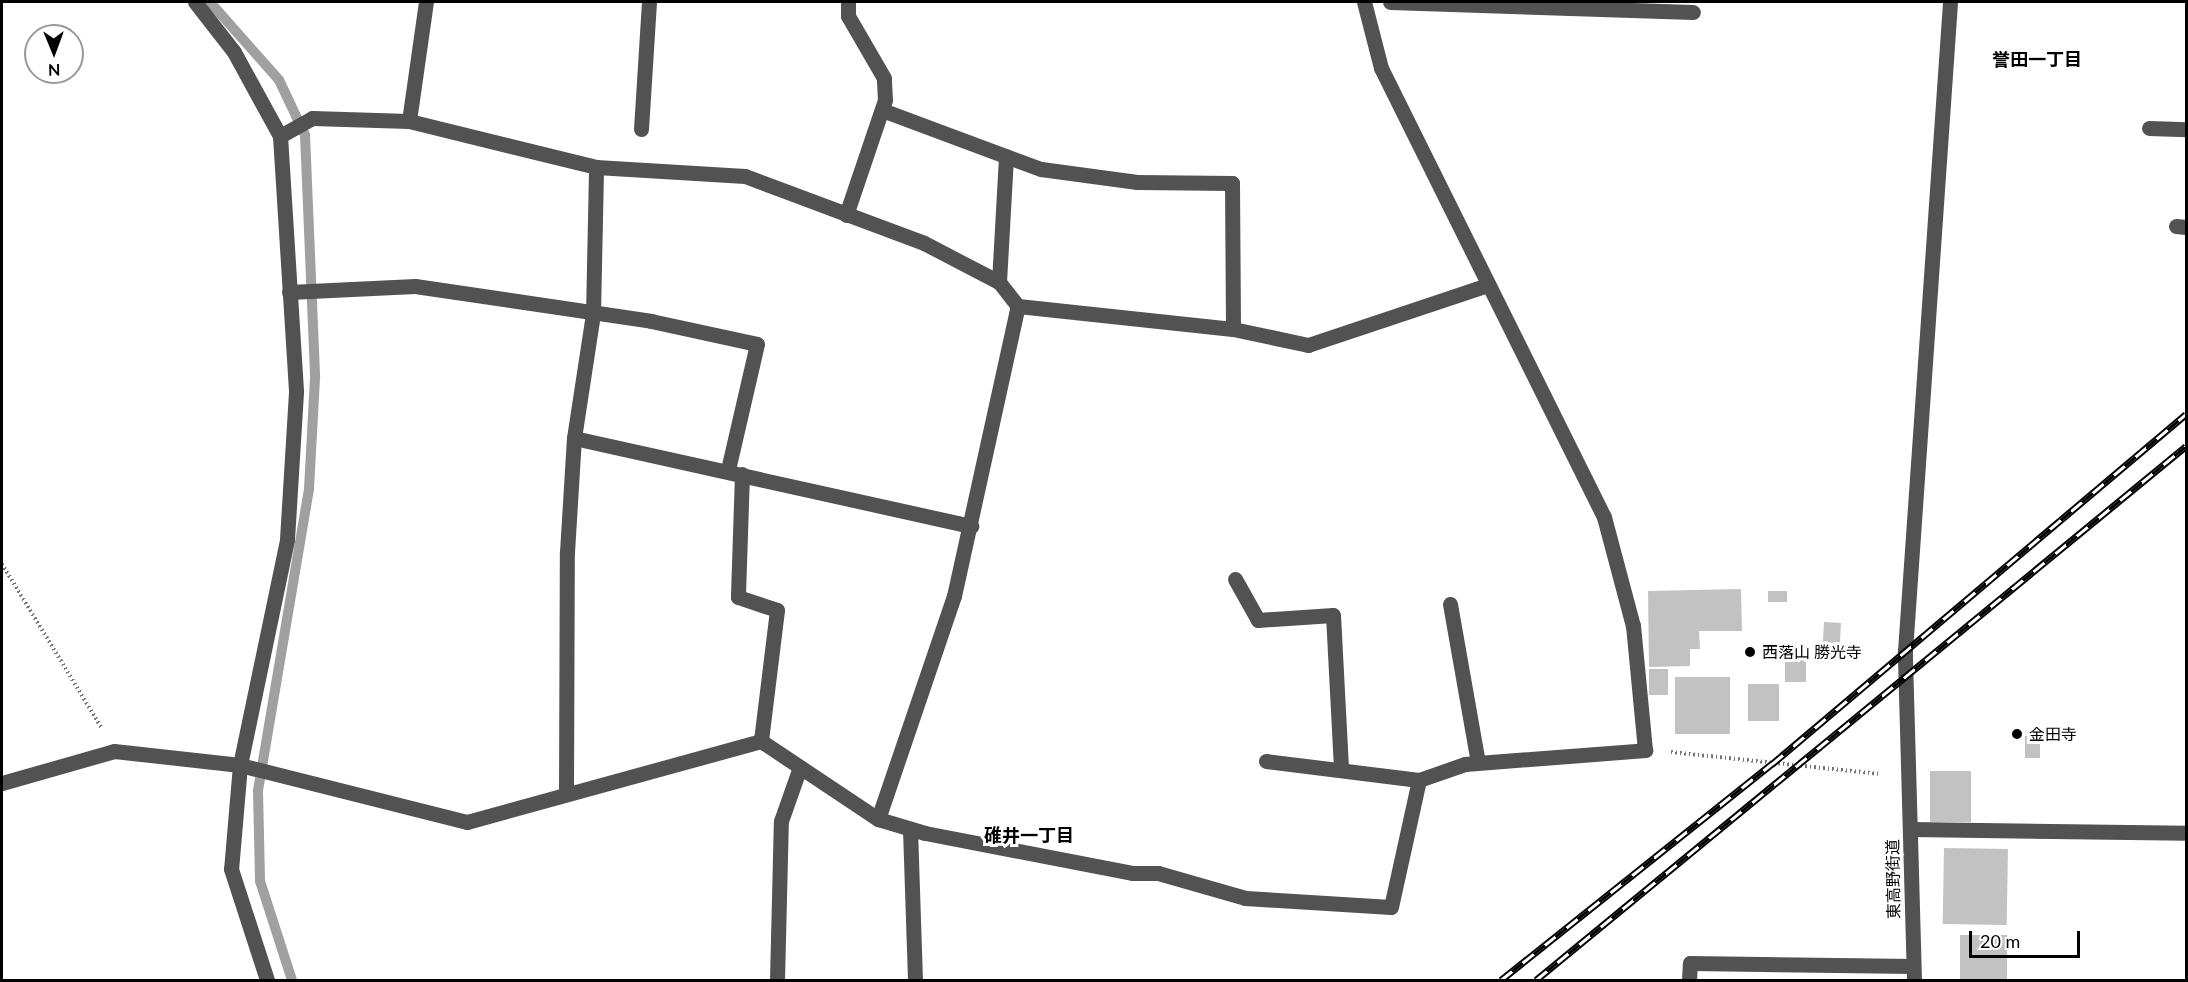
<!DOCTYPE html>
<meta charset="utf-8">
<style>
body{margin:0}
#map{position:relative;width:2188px;height:982px;overflow:hidden;background:#fff;font-family:Lato,"Noto Sans JP",sans-serif}
div>[style]{position:absolute}
[style*='--x']{left:calc(var(--x)*1px);top:calc(var(--y)*1px);width:calc(var(--w)*1px);rotate:calc(var(--a)*1deg)}
.stream>*{height:10px;margin:-5px;padding:0 5px;transform-origin:5px;border-radius:5px;background:#a0a0a0}
.building>*{inset:0;background:#c2c2c2;transform-origin:0 0}
.path>*{height:4px;margin-top:-2px;transform-origin:0;background:repeating-linear-gradient(90deg,#747474 0 1.5px,transparent 0 4.5px)}
.minor>*{height:15px;margin:-7.5px;padding:0 7.5px;transform-origin:7.5px;border-radius:7.5px;background:#525252}
.rail>*{height:7px;margin-top:-3.5px;transform-origin:0;background:repeating-linear-gradient(90deg,#fff 0 14px,#000 0 28px);box-sizing:border-box;border-block:2px solid #000}
.dots>*{width:16px;height:16px;translate:-50% -50%;box-sizing:border-box;border:3px solid #fff;border-radius:50%}
span{translate:-50% -50%;white-space:nowrap;text-align:center;line-height:1.15;-webkit-text-stroke:6px #fff;paint-order:stroke}
.poi-label{font-size:16px;color:#000}
.left{translate:0 -50%;text-align:left}
.street-label{font-size:16px;color:#000}
.neighbourhood-label{font-size:18px;color:#000;font-weight:700}
.frame{position:absolute;inset:0;border:3px solid #000;pointer-events:none}
.north{position:absolute;left:24px;top:24px;width:60px;height:60px;box-sizing:border-box;background:#fff;border:2px solid #999;border-radius:50%;rotate:179deg;font-size:16px;font-weight:700;line-height:24px;text-align:center;color:#000}
.north::after{content:'';display:block;margin:auto;width:21px;height:27px;background:#000;clip-path:polygon(50% 0,100% 100%,50% 72%,0 100%)}
.scale{position:absolute;left:1969px;top:931px;width:111px;height:27px;box-sizing:border-box;border:3px solid #000;border-top:0;padding-left:8px;font-size:18px;line-height:21px;white-space:nowrap;color:#000;-webkit-text-stroke:4px #fff;paint-order:stroke}
</style>
<div id="map">
<div class="stream">
<div style="--x:210;--y:2;--w:104;--a:48.5"></div>
<div style="--x:279;--y:80;--w:61;--a:64.7"></div>
<div style="--x:305;--y:135;--w:243;--a:87.6"></div>
<div style="--x:315;--y:378;--w:111;--a:93.1"></div>
<div style="--x:309;--y:489;--w:306;--a:99.6"></div>
<div style="--x:258;--y:791;--w:90;--a:88.7"></div>
<div style="--x:260;--y:881;--w:104;--a:72.1"></div>
</div>
<div class="building">
<div style="clip-path:polygon(1741px 589px,1742px 631px,1699px 631px,1700px 649px,1690px 649px,1690px 666px,1649px 667px,1648px 591px)"></div>
<div style="left:1768px;top:591px;width:19px;height:11px"></div>
<div style="left:1824px;top:622px;width:17px;height:21px;rotate:3deg"></div>
<div style="left:1785px;top:655px;width:21px;height:27px"></div>
<div style="left:1649px;top:669px;width:19px;height:26px"></div>
<div style="left:1675px;top:677px;width:55px;height:57px"></div>
<div style="left:1748px;top:684px;width:31px;height:37px"></div>
<div style="left:2025px;top:736px;width:15px;height:22px"></div>
<div style="left:1930px;top:771px;width:41px;height:51px"></div>
<div style="left:1944px;top:848px;width:64px;height:76px;rotate:1deg"></div>
<div style="left:1960px;top:935px;width:47px;height:45px"></div>
</div>
<div class="path">
<div style="--x:2;--y:564;--w:191;--a:58.7"></div>
<div style="--x:1671;--y:752;--w:211;--a:6"></div>
</div>
<div class="minor">
<div style="--x:195;--y:2;--w:63;--a:52"></div>
<div style="--x:234;--y:52;--w:96;--a:61.3"></div>
<div style="--x:280;--y:136;--w:256;--a:86.4"></div>
<div style="--x:296;--y:392;--w:148;--a:93.5"></div>
<div style="--x:287;--y:540;--w:230;--a:101.8"></div>
<div style="--x:240;--y:765;--w:104;--a:94.9"></div>
<div style="--x:231;--y:869;--w:117;--a:72"></div>
<div style="--x:1390;--y:2;--w:303;--a:1.9"></div>
<div style="--x:882;--y:110;--w:170;--a:20.4"></div>
<div style="--x:1041;--y:169;--w:97;--a:7.7"></div>
<div style="--x:1137;--y:182;--w:95;--a:0.6"></div>
<div style="--x:1232;--y:183;--w:146;--a:89.6"></div>
<div style="--x:409;--y:121;--w:120;--a:-81.9"></div>
<div style="--x:2149;--y:128;--w:37;--a:2"></div>
<div style="--x:641;--y:129;--w:127;--a:-86.4"></div>
<div style="--x:280;--y:136;--w:37;--a:-29"></div>
<div style="--x:312;--y:118;--w:97;--a:1.8"></div>
<div style="--x:409;--y:121;--w:193;--a:13.8"></div>
<div style="--x:596;--y:167;--w:149;--a:3.5"></div>
<div style="--x:745;--y:176;--w:191;--a:20.5"></div>
<div style="--x:924;--y:243;--w:85;--a:27.5"></div>
<div style="--x:999;--y:282;--w:31;--a:52"></div>
<div style="--x:846;--y:215;--w:121;--a:-71.3"></div>
<div style="--x:885;--y:100;--w:22;--a:-93"></div>
<div style="--x:884;--y:78;--w:72;--a:-120.1"></div>
<div style="--x:848;--y:16;--w:14;--a:-90"></div>
<div style="--x:2176;--y:226;--w:10;--a:6"></div>
<div style="--x:999;--y:282;--w:126;--a:-86.8"></div>
<div style="--x:289;--y:292;--w:126;--a:-2.7"></div>
<div style="--x:415;--y:286;--w:239;--a:8.4"></div>
<div style="--x:651;--y:321;--w:108;--a:12.2"></div>
<div style="--x:757;--y:344;--w:129;--a:103"></div>
<div style="--x:574;--y:438;--w:407;--a:12.5"></div>
<div style="--x:742;--y:474;--w:123;--a:91.9"></div>
<div style="--x:738;--y:597;--w:41;--a:18.4"></div>
<div style="--x:777;--y:610;--w:132;--a:97"></div>
<div style="--x:1235;--y:579;--w:47;--a:60.7"></div>
<div style="--x:1258;--y:620;--w:75;--a:-3.8"></div>
<div style="--x:1333;--y:615;--w:155;--a:87"></div>
<div style="--x:1450;--y:604;--w:161;--a:80"></div>
<div style="--x:1266;--y:761;--w:154;--a:7.1"></div>
<div style="--x:1419;--y:780;--w:49;--a:-19.2"></div>
<div style="--x:1465;--y:764;--w:181;--a:-4.4"></div>
<div style="--x:1645;--y:750;--w:125;--a:-95.5"></div>
<div style="--x:1633;--y:626;--w:113;--a:-104.9"></div>
<div style="--x:1604;--y:517;--w:501;--a:-116.41"></div>
<div style="--x:1381;--y:68;--w:68;--a:-104.4"></div>
<div style="--x:2;--y:783;--w:116;--a:-15.9"></div>
<div style="--x:114;--y:751;--w:127;--a:6.3"></div>
<div style="--x:240;--y:765;--w:234;--a:14.1"></div>
<div style="--x:467;--y:822;--w:305;--a:-15.4"></div>
<div style="--x:761;--y:741;--w:141;--a:33.7"></div>
<div style="--x:878;--y:819;--w:236;--a:-71.2"></div>
<div style="--x:954;--y:596;--w:297;--a:-77.6"></div>
<div style="--x:1018;--y:306;--w:216;--a:6.1"></div>
<div style="--x:1233;--y:329;--w:77;--a:12"></div>
<div style="--x:1308;--y:345;--w:189;--a:-18.5"></div>
<div style="--x:566;--y:794;--w:242;--a:-89.8"></div>
<div style="--x:567;--y:552;--w:114;--a:-86.5"></div>
<div style="--x:574;--y:438;--w:125;--a:-81.3"></div>
<div style="--x:593;--y:314;--w:147;--a:-88.8"></div>
<div style="--x:878;--y:819;--w:49;--a:16.6"></div>
<div style="--x:925;--y:833;--w:212;--a:10.9"></div>
<div style="--x:1133;--y:873;--w:25;--a:0"></div>
<div style="--x:1158;--y:873;--w:91;--a:16"></div>
<div style="--x:1245;--y:898;--w:146;--a:3.5"></div>
<div style="--x:1391;--y:907;--w:130;--a:-77.6"></div>
<div style="--x:910;--y:829;--w:151;--a:88.1"></div>
<div style="--x:1910;--y:829;--w:276;--a:0.8"></div>
<div style="--x:777;--y:980;--w:159;--a:-88.6"></div>
<div style="--x:781;--y:821;--w:57;--a:-70.6"></div>
<div style="--x:1689;--y:980;--w:17;--a:-87"></div>
<div style="--x:1690;--y:963;--w:223;--a:0.8"></div>
<div style="--x:1914;--y:980;--w:329;--a:-91.6"></div>
<div style="--x:1905;--y:651;--w:651;--a:-86.03"></div>
</div>
<div class="rail">
<div style="--x:1501;--y:980;--w:347;--a:-38.6"></div>
<div style="--x:1772;--y:764;--w:542;--a:-40.21"></div>
<div style="--x:1536;--y:980;--w:841;--a:-39.4"></div>
</div>
<div class="dots">
<div style="left:1750px;top:652px;background:#000"></div>
<div style="left:2017px;top:734px;background:#000"></div>
</div>
<div class="poi-label">
<span class="left" style="left:1762px;top:652px">西落山 勝光寺</span>
<span class="left" style="left:2029px;top:734px">金田寺</span>
</div>
<div class="street-label">
<span style="left:1893px;top:879px;rotate:-91deg">東高野街道</span>
</div>
<div class="neighbourhood-label">
<span style="left:2037px;top:59px">誉田一丁目</span>
<span style="left:1029px;top:835px">碓井一丁目</span>
</div>
<div class="frame"></div>
<div class="north">N</div>
<div class="scale">20 m</div>
</div>
